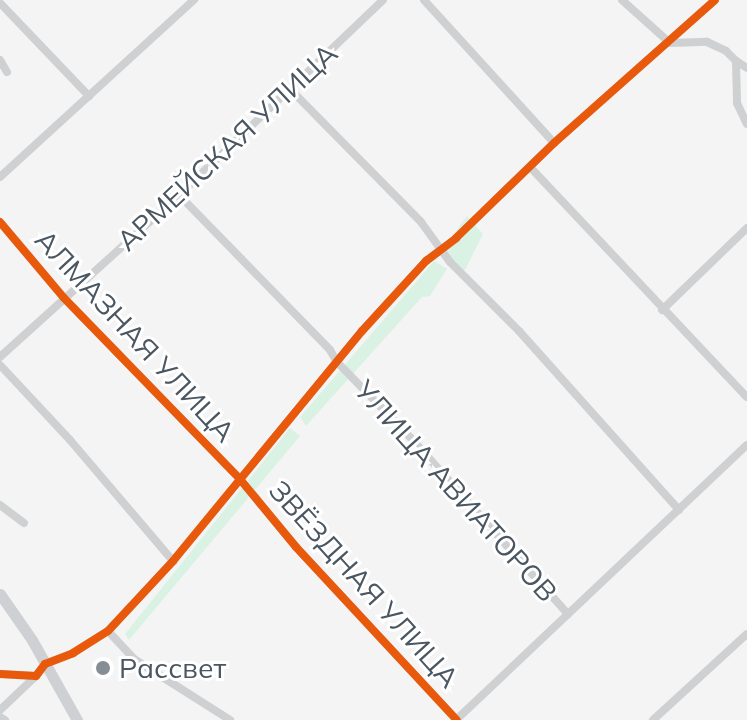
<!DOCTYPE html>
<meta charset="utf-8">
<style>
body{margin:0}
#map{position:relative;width:747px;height:720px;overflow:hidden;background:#f4f4f4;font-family:Mulish,sans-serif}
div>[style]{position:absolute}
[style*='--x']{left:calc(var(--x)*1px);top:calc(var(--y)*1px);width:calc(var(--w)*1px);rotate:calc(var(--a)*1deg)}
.green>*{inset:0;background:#d9f2e3}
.street>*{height:8px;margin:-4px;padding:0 4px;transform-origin:4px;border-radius:4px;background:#ced0d2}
.secondary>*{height:11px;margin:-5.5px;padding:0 5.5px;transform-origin:5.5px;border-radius:5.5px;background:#ced0d4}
.cycleway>*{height:8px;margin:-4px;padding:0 4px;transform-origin:4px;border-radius:4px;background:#e8590c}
.dots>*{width:22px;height:22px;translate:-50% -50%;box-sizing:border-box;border:4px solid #fff;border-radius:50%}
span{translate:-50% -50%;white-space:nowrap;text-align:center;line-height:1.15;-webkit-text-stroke:6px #fff;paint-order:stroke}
.street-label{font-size:28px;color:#4a5661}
.poi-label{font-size:28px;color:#4a5661}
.left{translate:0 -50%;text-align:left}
</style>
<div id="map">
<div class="green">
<div style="clip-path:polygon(467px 216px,483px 234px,465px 270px,457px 271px,444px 247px)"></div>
<div style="clip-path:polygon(434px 261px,447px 269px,430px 296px,422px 297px,306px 426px,300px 417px)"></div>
<div style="clip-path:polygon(290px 428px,300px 436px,129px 640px,125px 634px)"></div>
</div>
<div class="street">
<div style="--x:424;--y:0;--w:193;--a:47.7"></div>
<div style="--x:622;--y:0;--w:64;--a:41.9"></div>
<div style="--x:0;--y:3;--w:129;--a:46.3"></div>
<div style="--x:670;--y:43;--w:37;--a:-2"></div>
<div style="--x:707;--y:42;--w:21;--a:25"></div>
<div style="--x:726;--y:51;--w:14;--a:45"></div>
<div style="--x:736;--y:61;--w:42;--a:88.6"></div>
<div style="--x:737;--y:103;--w:23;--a:65"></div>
<div style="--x:0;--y:60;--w:14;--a:60"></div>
<div style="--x:736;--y:61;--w:13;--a:32"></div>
<div style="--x:289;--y:88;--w:188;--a:45.4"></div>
<div style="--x:421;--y:222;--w:49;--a:54.1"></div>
<div style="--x:450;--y:262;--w:98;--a:45"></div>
<div style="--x:519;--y:331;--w:240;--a:48.2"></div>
<div style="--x:530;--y:167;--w:316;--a:46.7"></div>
<div style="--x:0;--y:177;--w:263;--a:-42.4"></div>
<div style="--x:179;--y:195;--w:216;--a:45.7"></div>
<div style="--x:330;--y:350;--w:14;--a:60"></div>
<div style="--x:337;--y:362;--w:106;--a:45.8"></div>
<div style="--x:411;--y:438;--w:236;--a:48.3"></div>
<div style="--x:0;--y:222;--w:99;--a:49.9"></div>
<div style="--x:64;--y:298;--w:251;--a:45.8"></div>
<div style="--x:239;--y:478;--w:89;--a:50.4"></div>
<div style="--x:296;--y:547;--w:236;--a:47.1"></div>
<div style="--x:662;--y:310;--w:118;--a:-44"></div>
<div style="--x:0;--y:357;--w:241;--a:-42.1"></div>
<div style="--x:179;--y:195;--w:282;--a:-43.7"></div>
<div style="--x:0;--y:365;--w:103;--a:47"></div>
<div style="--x:70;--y:440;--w:159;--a:49.6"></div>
<div style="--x:0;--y:505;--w:30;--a:37"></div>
<div style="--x:108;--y:631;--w:38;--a:47"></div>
<div style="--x:134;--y:659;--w:114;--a:32.4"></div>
<div style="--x:0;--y:674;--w:36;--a:3"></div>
<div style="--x:36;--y:676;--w:15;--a:-53"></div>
<div style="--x:45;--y:664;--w:30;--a:-21"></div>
<div style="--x:73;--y:653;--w:41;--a:-32.2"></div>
<div style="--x:108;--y:631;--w:96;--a:-47.1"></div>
<div style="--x:173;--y:561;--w:298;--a:-50.6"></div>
<div style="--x:362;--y:331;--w:95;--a:-47.6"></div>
<div style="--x:426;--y:261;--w:38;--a:-37"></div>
<div style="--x:456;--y:238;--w:136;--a:-44.1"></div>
<div style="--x:554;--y:143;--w:215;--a:-41.6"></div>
<div style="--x:0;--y:710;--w:50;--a:-43.4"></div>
<div style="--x:0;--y:717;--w:6;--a:31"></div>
<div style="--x:456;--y:720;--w:400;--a:-43.4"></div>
<div style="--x:653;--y:720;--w:127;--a:-42.5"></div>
</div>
<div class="secondary">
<div style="--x:0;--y:594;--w:56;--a:55.2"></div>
<div style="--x:32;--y:640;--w:92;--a:60.6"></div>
</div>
<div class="cycleway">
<div style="--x:0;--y:222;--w:99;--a:49.9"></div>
<div style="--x:64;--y:298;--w:251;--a:45.8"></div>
<div style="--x:239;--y:478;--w:89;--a:50.4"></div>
<div style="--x:296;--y:547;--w:236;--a:47.1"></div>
<div style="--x:0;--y:674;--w:36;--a:3"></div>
<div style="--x:36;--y:676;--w:15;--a:-53"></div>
<div style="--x:45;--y:664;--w:30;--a:-21"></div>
<div style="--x:73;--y:653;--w:41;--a:-32.2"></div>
<div style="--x:108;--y:631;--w:96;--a:-47.1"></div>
<div style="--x:173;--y:561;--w:298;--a:-50.6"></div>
<div style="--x:362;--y:331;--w:95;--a:-47.6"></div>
<div style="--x:426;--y:261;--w:38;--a:-37"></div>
<div style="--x:456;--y:238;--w:136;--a:-44.1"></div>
<div style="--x:554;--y:143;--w:215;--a:-41.6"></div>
</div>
<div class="dots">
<div style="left:103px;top:668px;background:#868d94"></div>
</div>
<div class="street-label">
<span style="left:227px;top:147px;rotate:-43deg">АРМЕЙСКАЯ УЛИЦА</span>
<span style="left:135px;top:336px;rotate:47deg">АЛМАЗНАЯ УЛИЦА</span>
<span style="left:456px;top:491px;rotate:48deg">УЛИЦА АВИАТОРОВ</span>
<span style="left:364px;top:584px;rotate:48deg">ЗВЁЗДНАЯ УЛИЦА</span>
</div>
<div class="poi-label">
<span class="left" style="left:119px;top:668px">Рассвет</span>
</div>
</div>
